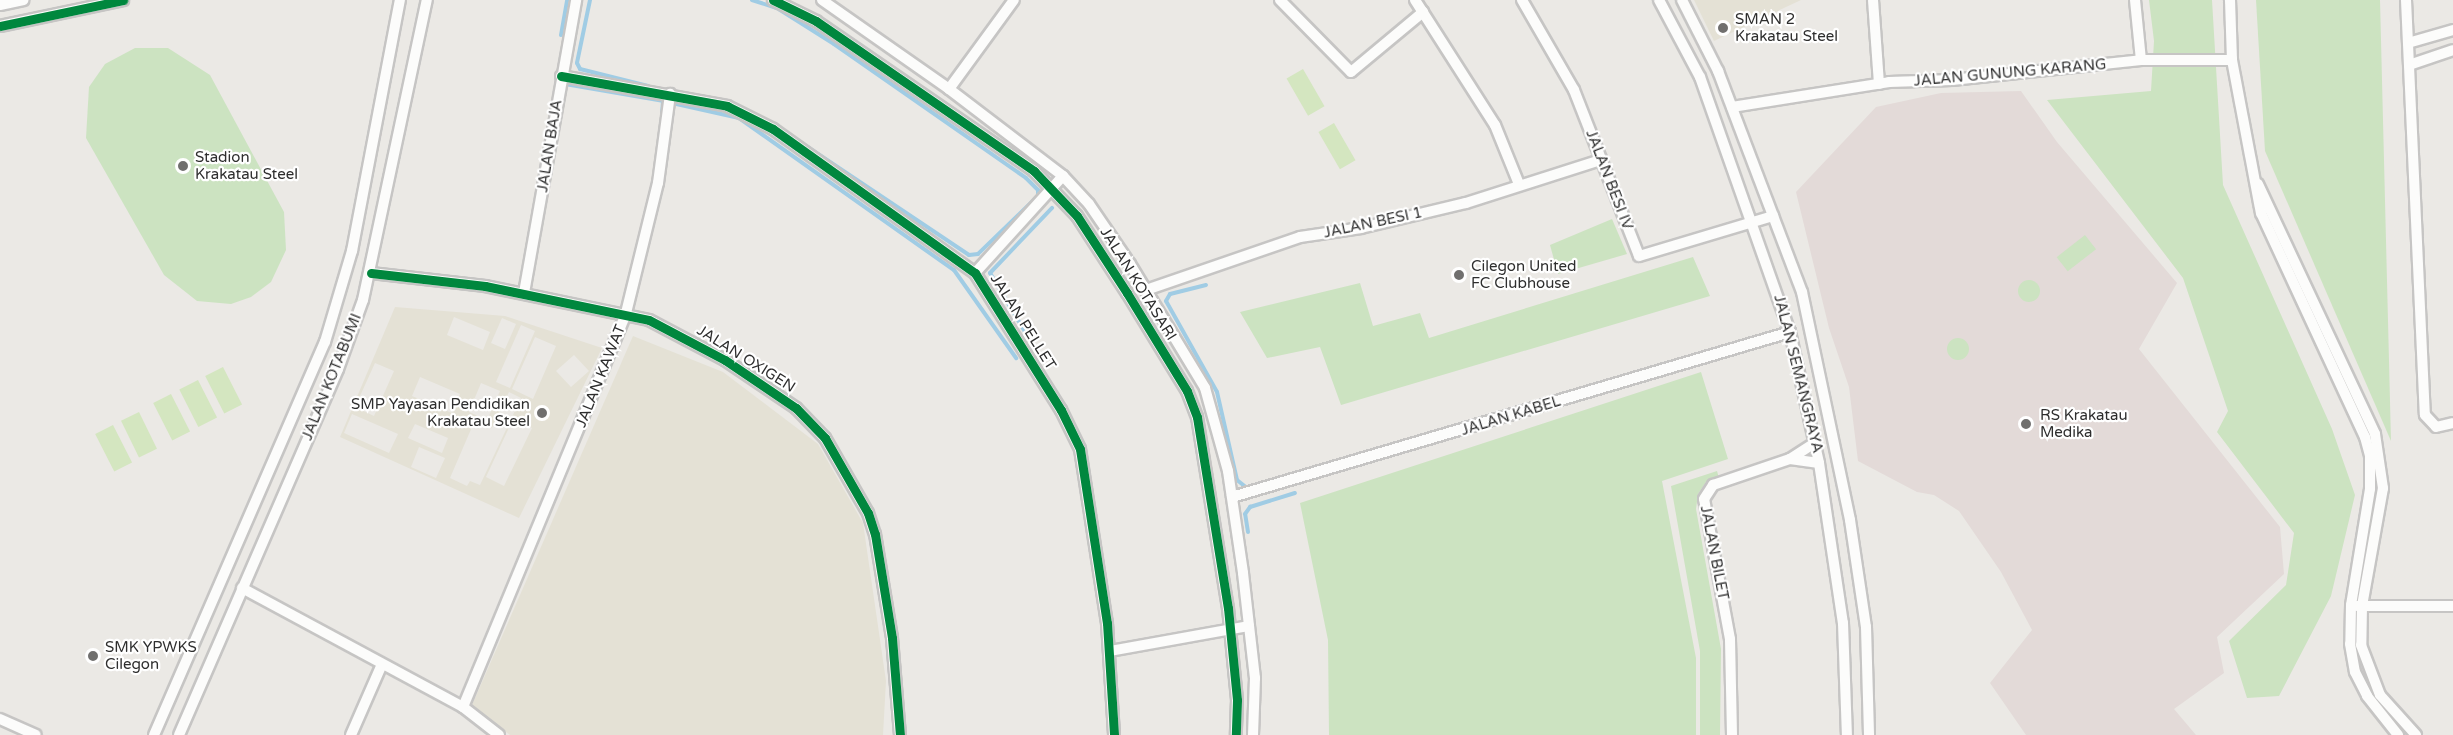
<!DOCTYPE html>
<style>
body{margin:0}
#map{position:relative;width:2453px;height:735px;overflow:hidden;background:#ebe9e5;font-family:"Varela Round",sans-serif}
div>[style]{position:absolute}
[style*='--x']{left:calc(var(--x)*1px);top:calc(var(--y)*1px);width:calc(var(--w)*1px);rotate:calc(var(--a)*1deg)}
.education>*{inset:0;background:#e4e1d5}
.medical>*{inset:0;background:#e3dad8}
.green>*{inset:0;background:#cce3c1;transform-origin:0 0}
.round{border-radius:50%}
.pitch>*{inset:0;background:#d4e6c0;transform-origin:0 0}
.stream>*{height:4px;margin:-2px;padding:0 2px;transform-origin:2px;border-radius:2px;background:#a0cce4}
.roads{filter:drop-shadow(2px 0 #c6c5c4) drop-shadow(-2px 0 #c6c5c4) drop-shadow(0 2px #c6c5c4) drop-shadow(0 -2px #c6c5c4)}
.street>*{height:10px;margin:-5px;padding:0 5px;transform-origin:5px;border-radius:5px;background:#fcfcfb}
.cycleway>*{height:9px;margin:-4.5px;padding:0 4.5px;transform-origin:4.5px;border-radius:4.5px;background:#00873e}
.dots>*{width:16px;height:16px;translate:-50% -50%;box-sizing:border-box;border:3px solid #fff;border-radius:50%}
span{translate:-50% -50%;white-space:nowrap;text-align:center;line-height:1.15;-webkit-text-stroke:4.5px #fff;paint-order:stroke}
.poi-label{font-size:15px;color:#2e2e2e}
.left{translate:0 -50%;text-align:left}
.right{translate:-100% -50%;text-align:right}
.street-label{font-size:15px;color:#2e2e2e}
</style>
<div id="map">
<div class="education">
<div style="clip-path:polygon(1694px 0,1801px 0,1714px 41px)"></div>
<div style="clip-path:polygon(evenodd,395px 307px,505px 316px,602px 348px,519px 518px,340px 437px,395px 307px,454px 317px,490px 332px,483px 350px,447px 335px,454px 317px,395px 307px,502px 318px,516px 324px,505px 349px,491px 343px,502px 318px,395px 307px,521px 325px,535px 331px,510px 388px,496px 382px,521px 325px,395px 307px,535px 337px,556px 346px,533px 399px,512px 389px,535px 337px,395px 307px,574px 355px,589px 371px,571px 387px,556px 371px,574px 355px,395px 307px,375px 363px,394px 371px,374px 416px,355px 407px,375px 363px,395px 307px,420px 377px,460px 394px,452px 413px,412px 396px,420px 377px,395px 307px,481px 383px,500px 391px,487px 420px,469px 412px,481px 383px,395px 307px,509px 392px,521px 398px,480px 485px,470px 481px,467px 486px,450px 478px,475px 420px,492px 428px,509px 392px,395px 307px,352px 414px,398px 434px,389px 453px,344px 433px,352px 414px,395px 307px,513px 419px,532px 428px,504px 486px,486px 477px,513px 419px,395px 307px,415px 424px,448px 438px,442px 453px,408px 438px,415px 424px,395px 307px,419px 447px,445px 458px,436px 478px,411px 467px,419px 447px)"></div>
<div style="clip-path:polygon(633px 336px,723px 372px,818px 444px,863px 523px,886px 681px,883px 735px,510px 735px,472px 705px)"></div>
</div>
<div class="medical">
<div style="clip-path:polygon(2021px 91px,2057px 142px,2177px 283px,2139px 349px,2280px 527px,2284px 574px,2217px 637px,2224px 673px,2174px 709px,2196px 735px,2026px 735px,1990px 683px,2032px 630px,2001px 572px,1959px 511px,1934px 495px,1917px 492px,1858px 461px,1849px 387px,1829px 328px,1796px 192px,1876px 107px,1941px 93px)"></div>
</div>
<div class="green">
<div style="clip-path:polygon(2149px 0,2212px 0,2223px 185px,2332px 429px,2355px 495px,2331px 596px,2279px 696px,2247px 698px,2229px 641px,2286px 585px,2294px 533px,2217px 432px,2228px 411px,2183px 278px,2047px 100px,2151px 91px,2154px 41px)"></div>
<div style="clip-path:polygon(2256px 0,2380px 0,2391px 441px,2265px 151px)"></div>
<div style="clip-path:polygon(135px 48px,168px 48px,210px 75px,284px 212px,286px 250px,271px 282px,251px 297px,231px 304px,197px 301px,164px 275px,86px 138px,89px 87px,105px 64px)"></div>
<div style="clip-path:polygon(1612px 219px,1627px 254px,1558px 274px,1550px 245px)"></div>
<div style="left:2085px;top:235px;width:18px;height:36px;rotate:52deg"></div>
<div style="clip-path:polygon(1693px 257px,1710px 296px,1341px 405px,1320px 347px,1267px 358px,1240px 312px,1360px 283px,1373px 326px,1420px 313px,1429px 338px)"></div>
<div class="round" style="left:2018px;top:280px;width:22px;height:22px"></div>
<div class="round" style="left:1947px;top:338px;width:22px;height:22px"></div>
<div style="clip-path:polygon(1701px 372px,1728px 459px,1662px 481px,1696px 658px,1696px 735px,1329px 735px,1328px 640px,1300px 503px)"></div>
<div style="clip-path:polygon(1717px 471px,1719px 478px,1706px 482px,1698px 494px,1696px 509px,1721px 649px,1720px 735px,1700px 735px,1700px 651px,1671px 486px)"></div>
</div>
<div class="pitch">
<div style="left:1303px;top:69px;width:43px;height:19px;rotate:60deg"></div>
<div style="left:1334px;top:123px;width:43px;height:18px;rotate:60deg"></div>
<div style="left:223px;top:367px;width:42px;height:20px;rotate:63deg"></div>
<div style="left:198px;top:380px;width:42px;height:21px;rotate:63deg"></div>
<div style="left:171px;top:394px;width:42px;height:20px;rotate:63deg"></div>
<div style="left:139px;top:412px;width:41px;height:20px;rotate:64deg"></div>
<div style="left:113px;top:425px;width:42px;height:20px;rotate:63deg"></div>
</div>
<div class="stream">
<div style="--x:590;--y:0;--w:64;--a:101.7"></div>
<div style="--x:577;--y:63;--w:7;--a:63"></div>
<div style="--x:580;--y:69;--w:70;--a:14"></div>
<div style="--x:752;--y:0;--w:26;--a:18"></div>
<div style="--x:777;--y:8;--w:67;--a:32.3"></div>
<div style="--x:834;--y:44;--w:234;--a:34.9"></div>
<div style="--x:1026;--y:178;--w:17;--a:45"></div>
<div style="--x:1038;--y:190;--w:6;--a:90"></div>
<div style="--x:1038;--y:196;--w:83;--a:136"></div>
<div style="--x:978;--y:254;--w:9;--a:174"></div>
<div style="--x:969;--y:255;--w:219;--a:-146.2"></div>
<div style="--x:561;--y:35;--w:36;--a:-80"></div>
<div style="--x:565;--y:84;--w:99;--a:9.8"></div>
<div style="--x:663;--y:101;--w:14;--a:94"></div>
<div style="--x:663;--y:101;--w:78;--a:12.6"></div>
<div style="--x:739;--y:118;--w:263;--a:35.3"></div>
<div style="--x:954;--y:270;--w:108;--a:54.8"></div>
<div style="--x:1206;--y:285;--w:37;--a:166"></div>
<div style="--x:1170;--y:294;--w:8;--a:120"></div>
<div style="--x:1166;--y:301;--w:104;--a:60.7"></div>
<div style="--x:1217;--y:392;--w:90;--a:77.2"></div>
<div style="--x:1237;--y:480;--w:14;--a:39"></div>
<div style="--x:1034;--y:347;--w:86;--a:-120.7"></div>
<div style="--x:990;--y:273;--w:90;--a:-46.4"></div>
<div style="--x:1248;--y:532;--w:18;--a:-99"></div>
<div style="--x:1245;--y:514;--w:9;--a:-54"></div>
<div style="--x:1250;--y:507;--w:47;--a:-17.3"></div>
</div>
<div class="roads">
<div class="street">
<div style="--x:773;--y:0;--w:48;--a:26"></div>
<div style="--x:816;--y:21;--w:265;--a:34.5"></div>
<div style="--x:1034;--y:171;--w:62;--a:46.3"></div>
<div style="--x:1077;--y:216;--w:92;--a:57"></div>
<div style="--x:1127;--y:293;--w:115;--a:58.5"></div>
<div style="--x:1187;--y:391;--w:28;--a:69"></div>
<div style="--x:1197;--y:417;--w:193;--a:80.8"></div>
<div style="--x:1228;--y:608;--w:92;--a:84.4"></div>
<div style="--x:1237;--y:700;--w:35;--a:92"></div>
<div style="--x:822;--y:0;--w:155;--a:35"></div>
<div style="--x:949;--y:89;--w:143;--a:37.3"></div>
<div style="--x:1063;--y:176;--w:38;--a:47"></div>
<div style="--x:1089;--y:204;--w:73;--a:55.7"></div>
<div style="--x:1130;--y:264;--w:145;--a:58.8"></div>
<div style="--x:1205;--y:388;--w:86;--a:74.5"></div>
<div style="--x:1228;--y:471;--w:103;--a:81.6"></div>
<div style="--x:1243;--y:573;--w:106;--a:83.5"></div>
<div style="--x:1255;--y:678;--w:57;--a:92"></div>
<div style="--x:1280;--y:0;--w:101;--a:45.4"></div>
<div style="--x:1351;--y:72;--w:94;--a:-39.8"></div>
<div style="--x:1415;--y:0;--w:148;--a:57.4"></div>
<div style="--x:1495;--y:125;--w:64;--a:67.9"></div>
<div style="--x:1522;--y:0;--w:104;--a:60"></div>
<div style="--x:1574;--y:90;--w:178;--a:68.6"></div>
<div style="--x:1639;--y:256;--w:140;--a:-16.6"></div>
<div style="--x:1659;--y:0;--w:87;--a:62"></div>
<div style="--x:1700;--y:77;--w:270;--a:70.6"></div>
<div style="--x:1790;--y:332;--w:134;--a:77.5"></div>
<div style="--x:1819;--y:463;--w:162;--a:81.5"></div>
<div style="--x:1843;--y:623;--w:112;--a:88"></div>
<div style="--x:1682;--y:0;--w:80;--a:63.1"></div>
<div style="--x:1718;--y:71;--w:236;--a:69.2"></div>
<div style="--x:1802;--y:292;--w:233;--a:78.1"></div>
<div style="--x:1850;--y:520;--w:108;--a:81.5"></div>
<div style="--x:1866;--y:627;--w:108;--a:88.4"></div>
<div style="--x:1873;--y:0;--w:84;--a:85.9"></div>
<div style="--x:2135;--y:0;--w:60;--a:84.3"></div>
<div style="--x:2230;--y:0;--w:60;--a:88.1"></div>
<div style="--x:2232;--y:60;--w:156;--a:79.3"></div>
<div style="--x:2261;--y:213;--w:247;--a:65.1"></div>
<div style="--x:2365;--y:437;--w:20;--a:75"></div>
<div style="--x:2370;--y:456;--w:33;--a:90"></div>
<div style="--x:2370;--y:489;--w:118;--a:99.3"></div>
<div style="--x:2351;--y:605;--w:39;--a:91"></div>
<div style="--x:2350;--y:644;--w:28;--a:80"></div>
<div style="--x:2355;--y:672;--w:27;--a:63"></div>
<div style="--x:2367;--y:696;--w:50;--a:51.5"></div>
<div style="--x:2406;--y:0;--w:415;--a:87.4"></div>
<div style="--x:2425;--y:415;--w:16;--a:47"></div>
<div style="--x:2436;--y:427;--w:17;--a:-13"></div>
<div style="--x:0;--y:5;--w:24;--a:-12"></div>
<div style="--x:0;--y:26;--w:126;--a:-11.9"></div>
<div style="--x:2408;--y:43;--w:47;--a:-16.1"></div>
<div style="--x:2409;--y:65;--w:46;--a:-18.8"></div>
<div style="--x:561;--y:76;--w:169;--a:10.2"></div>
<div style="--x:727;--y:106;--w:51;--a:26.6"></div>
<div style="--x:773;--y:129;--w:248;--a:35.5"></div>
<div style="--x:975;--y:273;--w:162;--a:57.9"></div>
<div style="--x:1061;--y:410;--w:43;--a:64"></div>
<div style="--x:1080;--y:449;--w:176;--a:81.2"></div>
<div style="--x:1107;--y:623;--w:112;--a:86.4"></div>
<div style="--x:949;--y:89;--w:110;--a:-53.9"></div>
<div style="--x:1732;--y:107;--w:159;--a:-9"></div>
<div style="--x:1889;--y:82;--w:63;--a:-1.8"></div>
<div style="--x:1952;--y:80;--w:190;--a:-6"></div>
<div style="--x:2141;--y:60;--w:91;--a:0"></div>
<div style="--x:2258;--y:184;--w:276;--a:64.9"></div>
<div style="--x:2375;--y:434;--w:55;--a:81.6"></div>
<div style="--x:2383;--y:488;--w:120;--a:100.1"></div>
<div style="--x:2362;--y:606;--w:39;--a:91"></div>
<div style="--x:2361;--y:645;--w:53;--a:69.2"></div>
<div style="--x:2380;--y:695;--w:54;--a:48"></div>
<div style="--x:371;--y:273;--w:115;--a:6.5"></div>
<div style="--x:485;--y:286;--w:167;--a:11.7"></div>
<div style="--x:649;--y:320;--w:86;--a:27.8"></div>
<div style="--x:725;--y:360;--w:86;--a:34.1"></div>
<div style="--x:796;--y:408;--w:42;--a:46"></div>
<div style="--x:825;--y:438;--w:86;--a:60.2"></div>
<div style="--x:868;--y:513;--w:22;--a:72"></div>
<div style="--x:875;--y:534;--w:105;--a:80.7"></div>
<div style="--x:892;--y:638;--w:97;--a:85.3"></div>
<div style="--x:975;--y:273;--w:131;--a:-47.8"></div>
<div style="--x:1146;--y:290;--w:163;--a:-19"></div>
<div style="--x:1300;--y:237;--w:62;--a:-8.4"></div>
<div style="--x:1361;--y:228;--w:108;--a:-13.4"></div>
<div style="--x:1466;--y:203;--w:142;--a:-17.7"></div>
<div style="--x:524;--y:293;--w:298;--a:-79.9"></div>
<div style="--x:1790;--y:459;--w:29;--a:8"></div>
<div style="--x:1232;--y:497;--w:582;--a:-16.47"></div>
<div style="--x:242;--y:588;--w:251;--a:28.3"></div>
<div style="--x:2357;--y:606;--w:96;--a:0"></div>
<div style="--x:1110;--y:651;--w:141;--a:-10.2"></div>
<div style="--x:0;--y:719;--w:39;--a:24"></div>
<div style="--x:154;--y:735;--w:429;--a:-66.5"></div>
<div style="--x:325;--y:342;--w:95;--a:-73.5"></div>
<div style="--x:352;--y:251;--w:256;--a:-79.2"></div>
<div style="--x:179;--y:735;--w:399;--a:-66.5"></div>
<div style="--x:338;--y:369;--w:73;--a:-70.1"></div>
<div style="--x:363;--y:300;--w:307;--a:-78"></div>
<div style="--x:351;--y:735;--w:77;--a:-66.4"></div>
<div style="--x:499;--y:735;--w:46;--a:-142.1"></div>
<div style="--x:463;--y:707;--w:426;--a:-67.5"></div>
<div style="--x:626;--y:313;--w:134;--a:-76.2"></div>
<div style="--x:658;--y:183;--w:90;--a:-82.3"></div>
<div style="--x:1732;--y:735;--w:96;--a:-91.2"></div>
<div style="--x:1730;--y:639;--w:142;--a:-100.5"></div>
<div style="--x:1704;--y:499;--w:17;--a:-57"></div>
<div style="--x:1713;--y:485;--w:81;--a:-18.7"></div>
<div style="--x:1790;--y:459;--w:30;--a:-33"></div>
</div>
</div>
<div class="cycleway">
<div style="--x:773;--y:0;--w:48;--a:26"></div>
<div style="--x:816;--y:21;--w:265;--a:34.5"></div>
<div style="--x:1034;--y:171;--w:62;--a:46.3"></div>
<div style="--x:1077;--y:216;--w:92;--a:57"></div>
<div style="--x:1127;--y:293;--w:115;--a:58.5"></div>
<div style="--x:1187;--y:391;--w:28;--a:69"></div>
<div style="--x:1197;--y:417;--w:193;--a:80.8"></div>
<div style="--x:1228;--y:608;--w:92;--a:84.4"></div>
<div style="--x:1237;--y:700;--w:35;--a:92"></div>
<div style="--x:0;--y:26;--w:126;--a:-11.9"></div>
<div style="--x:561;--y:76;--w:169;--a:10.2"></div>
<div style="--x:727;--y:106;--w:51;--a:26.6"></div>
<div style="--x:773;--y:129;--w:248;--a:35.5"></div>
<div style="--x:975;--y:273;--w:162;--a:57.9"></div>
<div style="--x:1061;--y:410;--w:43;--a:64"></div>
<div style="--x:1080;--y:449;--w:176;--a:81.2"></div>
<div style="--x:1107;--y:623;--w:112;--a:86.4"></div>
<div style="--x:371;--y:273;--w:115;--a:6.5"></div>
<div style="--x:485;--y:286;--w:167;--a:11.7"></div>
<div style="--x:649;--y:320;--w:86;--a:27.8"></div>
<div style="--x:725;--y:360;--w:86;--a:34.1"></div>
<div style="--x:796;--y:408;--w:42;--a:46"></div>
<div style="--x:825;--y:438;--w:86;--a:60.2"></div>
<div style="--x:868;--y:513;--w:22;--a:72"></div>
<div style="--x:875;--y:534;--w:105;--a:80.7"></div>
<div style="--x:892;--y:638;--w:97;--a:85.3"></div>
</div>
<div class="dots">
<div style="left:1723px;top:28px;background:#706f6e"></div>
<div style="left:183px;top:166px;background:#706f6e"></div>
<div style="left:1459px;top:275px;background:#706f6e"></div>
<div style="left:542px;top:413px;background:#706f6e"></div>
<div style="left:2026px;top:424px;background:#706f6e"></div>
<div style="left:93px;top:656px;background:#706f6e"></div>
</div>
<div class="poi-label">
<span class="left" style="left:1735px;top:28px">SMAN 2<br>Krakatau Steel</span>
<span class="left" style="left:195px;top:166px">Stadion<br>Krakatau Steel</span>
<span class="left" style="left:1471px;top:275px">Cilegon United<br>FC Clubhouse</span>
<span class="right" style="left:530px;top:413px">SMP Yayasan Pendidikan<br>Krakatau Steel</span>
<span class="left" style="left:2040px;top:424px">RS Krakatau<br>Medika</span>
<span class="left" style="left:105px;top:656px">SMK YPWKS<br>Cilegon</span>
</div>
<div class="street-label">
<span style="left:2010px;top:73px;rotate:-5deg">JALAN GUNUNG KARANG</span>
<span style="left:550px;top:146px;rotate:-81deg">JALAN BAJA</span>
<span style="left:1609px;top:180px;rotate:69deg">JALAN BESI IV</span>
<span style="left:1373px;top:223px;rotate:-12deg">JALAN BESI 1</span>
<span style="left:1138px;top:284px;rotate:58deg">JALAN KOTASARI</span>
<span style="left:1023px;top:322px;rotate:58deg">JALAN PELLET</span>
<span style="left:746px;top:359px;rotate:32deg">JALAN OXIGEN</span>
<span style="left:1798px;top:374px;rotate:76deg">JALAN SEMANGRAYA</span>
<span style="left:601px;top:376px;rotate:-68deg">JALAN KAWAT</span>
<span style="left:332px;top:377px;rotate:-68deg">JALAN KOTABUMI</span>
<span style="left:1511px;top:416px;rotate:-17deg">JALAN KABEL</span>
<span style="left:1714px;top:553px;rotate:79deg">JALAN BILET</span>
</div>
</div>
